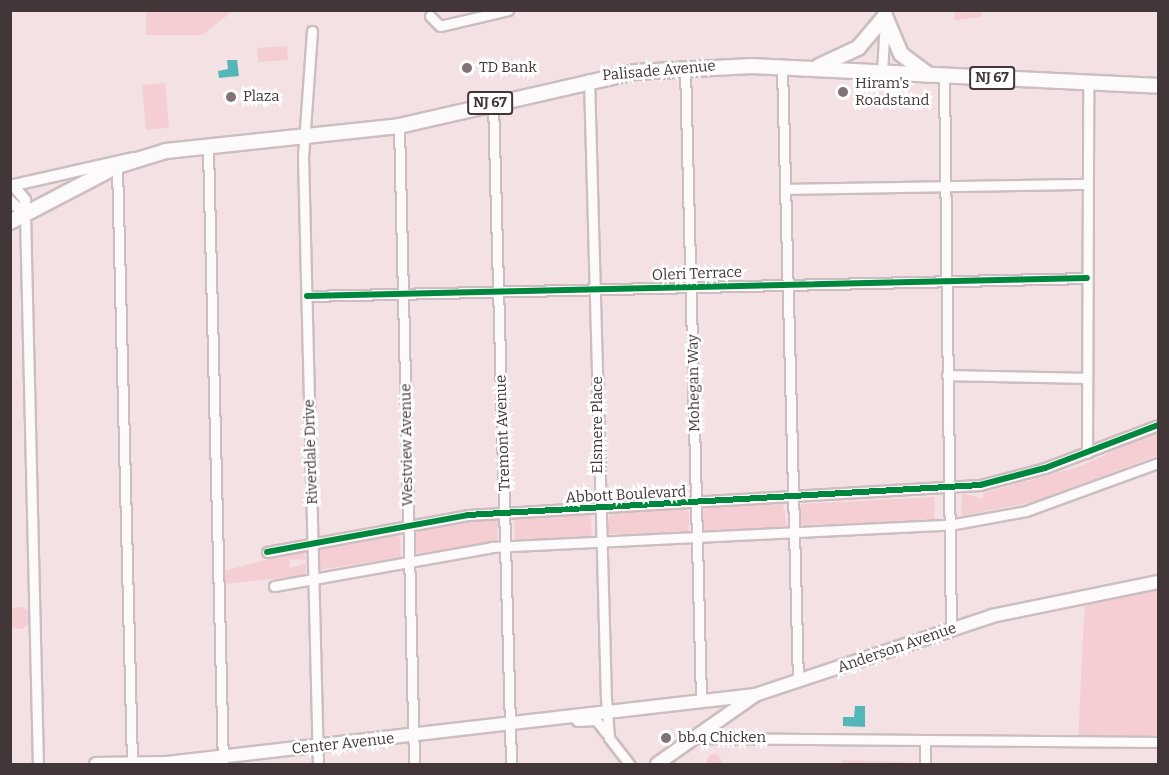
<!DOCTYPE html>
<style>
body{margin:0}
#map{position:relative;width:1169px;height:775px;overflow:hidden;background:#f3e1e3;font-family:Bitter,serif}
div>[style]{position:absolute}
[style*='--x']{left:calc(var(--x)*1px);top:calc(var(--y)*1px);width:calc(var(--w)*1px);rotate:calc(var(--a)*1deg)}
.green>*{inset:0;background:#f5ced3;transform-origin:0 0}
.round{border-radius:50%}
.water>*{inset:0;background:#53b7b8}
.roads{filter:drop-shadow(2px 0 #ccbec0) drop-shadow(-2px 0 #ccbec0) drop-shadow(0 2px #ccbec0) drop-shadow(0 -2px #ccbec0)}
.minor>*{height:9px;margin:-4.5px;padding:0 4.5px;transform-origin:4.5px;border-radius:4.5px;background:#fdfafb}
.tertiary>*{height:10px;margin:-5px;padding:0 5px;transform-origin:5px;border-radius:5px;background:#fdfafb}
.secondary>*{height:12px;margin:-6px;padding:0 6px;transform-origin:6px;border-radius:6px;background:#fdfafb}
.primary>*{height:14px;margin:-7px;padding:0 7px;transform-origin:7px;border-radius:7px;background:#fdfafb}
.cycleway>*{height:6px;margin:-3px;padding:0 3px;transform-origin:3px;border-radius:3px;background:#00873e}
.dots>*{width:16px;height:16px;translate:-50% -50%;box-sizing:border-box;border:3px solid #fff;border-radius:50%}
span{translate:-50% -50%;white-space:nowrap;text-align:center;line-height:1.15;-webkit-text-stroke:5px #fff;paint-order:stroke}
.shield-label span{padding:2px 4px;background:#fff;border:2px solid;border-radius:4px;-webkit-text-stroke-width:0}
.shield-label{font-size:14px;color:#433638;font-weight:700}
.poi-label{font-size:15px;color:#433638}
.left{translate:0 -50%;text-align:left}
.street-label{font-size:15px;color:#433638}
.frame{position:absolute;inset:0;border:12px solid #433638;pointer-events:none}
</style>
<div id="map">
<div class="green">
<div style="clip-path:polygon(146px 11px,146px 10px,233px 11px,202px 35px,146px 35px)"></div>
<div style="clip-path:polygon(954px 11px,982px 11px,982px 17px,955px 20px)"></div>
<div style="left:287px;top:46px;width:14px;height:30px;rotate:86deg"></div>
<div style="left:165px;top:83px;width:45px;height:23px;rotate:85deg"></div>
<div style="clip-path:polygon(1158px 431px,1158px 455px,1037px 501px,961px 516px,962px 493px,983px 499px,983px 493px,1078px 467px)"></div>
<div style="clip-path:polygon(934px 497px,935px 521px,799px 525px,801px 504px)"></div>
<div style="clip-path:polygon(783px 504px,787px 524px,782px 529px,704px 530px,703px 512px,709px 507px)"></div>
<div style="clip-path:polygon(685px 509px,690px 514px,688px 533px,607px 534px,610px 512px)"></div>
<div style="left:591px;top:513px;width:25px;height:77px;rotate:88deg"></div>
<div style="clip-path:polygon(498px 519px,497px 543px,415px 554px,415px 535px,422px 528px)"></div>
<div style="clip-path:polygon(394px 534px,400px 537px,401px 557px,319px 570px,319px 548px)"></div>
<div style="clip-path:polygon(303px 550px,306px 560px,289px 559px,290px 568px,307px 563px,305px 575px,225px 584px,224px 571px)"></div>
<div style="clip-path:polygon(1158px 582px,1158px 742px,1078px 742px,1085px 597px)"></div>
<div class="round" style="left:8px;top:607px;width:22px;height:22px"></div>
<div class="round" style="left:707px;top:754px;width:14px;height:14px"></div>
<div style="clip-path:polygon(842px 760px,905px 762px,905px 764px,842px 764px)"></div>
</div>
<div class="water">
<div style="clip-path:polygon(227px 60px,237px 60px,239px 76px,219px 78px,218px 71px,228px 69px)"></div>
<div style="clip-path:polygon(855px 706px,865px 706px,865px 727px,843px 726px,843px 717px,854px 717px)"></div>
</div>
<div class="roads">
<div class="minor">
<div style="--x:430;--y:16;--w:14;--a:45"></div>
<div style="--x:440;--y:26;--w:70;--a:-13.2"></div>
<div style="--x:312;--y:31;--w:125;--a:94.1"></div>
<div style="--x:303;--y:156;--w:608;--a:88.59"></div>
<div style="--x:685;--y:67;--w:633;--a:88.55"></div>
<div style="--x:782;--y:67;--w:614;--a:88.51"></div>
<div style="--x:882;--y:73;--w:54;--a:-86.8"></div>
<div style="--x:944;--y:76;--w:554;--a:89.28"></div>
<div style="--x:589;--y:79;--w:619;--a:88.43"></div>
<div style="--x:606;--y:698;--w:40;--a:85.7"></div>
<div style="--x:609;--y:738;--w:33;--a:52"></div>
<div style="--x:493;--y:102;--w:662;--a:88.44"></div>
<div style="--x:399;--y:126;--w:638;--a:88.65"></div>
<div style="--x:208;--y:148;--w:616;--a:88.61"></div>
<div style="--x:117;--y:166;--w:598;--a:88.56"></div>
<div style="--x:786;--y:189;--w:301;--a:-1"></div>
<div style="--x:25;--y:214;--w:550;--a:88.65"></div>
<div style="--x:307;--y:296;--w:780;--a:-1.32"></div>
<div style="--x:947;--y:375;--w:140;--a:1.2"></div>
<div style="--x:1087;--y:453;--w:370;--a:-89.8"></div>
<div style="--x:267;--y:552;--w:204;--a:-10.4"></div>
<div style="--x:468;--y:515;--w:513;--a:-3.35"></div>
<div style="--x:980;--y:485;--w:67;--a:-14.7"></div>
<div style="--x:1045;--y:468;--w:121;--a:-20.8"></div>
<div style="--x:274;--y:586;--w:221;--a:-10.1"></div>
<div style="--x:492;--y:547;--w:458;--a:-2.8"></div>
<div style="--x:949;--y:525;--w:78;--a:-10.3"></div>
<div style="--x:1026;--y:511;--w:140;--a:-20"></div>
<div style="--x:577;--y:721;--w:19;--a:-3"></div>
<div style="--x:596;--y:720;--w:16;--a:52"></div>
<div style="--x:695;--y:738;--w:463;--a:0.5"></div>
<div style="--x:925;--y:764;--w:23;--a:-90"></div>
</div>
<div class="tertiary">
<div style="--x:13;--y:185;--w:19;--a:51"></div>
<div style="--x:25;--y:200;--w:14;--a:90"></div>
<div style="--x:10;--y:186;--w:126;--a:-12.8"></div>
<div style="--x:10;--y:201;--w:20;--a:41"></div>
</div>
<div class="secondary">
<div style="--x:96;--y:764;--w:71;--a:-0.8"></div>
<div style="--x:167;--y:763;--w:592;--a:-6.6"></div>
<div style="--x:657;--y:764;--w:120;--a:-35.1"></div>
<div style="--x:755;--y:695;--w:250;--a:-18.4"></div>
<div style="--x:992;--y:616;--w:169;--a:-11.6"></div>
</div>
<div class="primary">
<div style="--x:885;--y:16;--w:41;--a:67.2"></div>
<div style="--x:901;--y:54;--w:34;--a:37"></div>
<div style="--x:819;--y:66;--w:43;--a:-24.8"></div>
<div style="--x:858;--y:48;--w:42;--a:-49.8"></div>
<div style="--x:10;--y:222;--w:121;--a:-27.6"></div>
<div style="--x:117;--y:166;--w:51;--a:-17"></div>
<div style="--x:166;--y:151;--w:234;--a:-6.1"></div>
<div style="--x:399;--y:126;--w:242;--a:-12.9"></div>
<div style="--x:635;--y:72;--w:118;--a:-2.9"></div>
<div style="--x:753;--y:66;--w:405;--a:2.8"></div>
</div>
</div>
<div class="cycleway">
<div style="--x:307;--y:296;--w:780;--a:-1.32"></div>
<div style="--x:267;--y:552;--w:204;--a:-10.4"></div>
<div style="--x:468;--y:515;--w:513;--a:-3.35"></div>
<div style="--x:980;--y:485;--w:67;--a:-14.7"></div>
<div style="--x:1045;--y:468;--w:121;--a:-20.8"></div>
</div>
<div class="dots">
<div style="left:467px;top:68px;background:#817274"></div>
<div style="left:843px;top:92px;background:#817274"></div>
<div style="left:231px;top:97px;background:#817274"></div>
<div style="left:666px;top:738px;background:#817274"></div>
</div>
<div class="shield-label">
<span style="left:992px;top:78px">NJ 67</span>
<span style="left:490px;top:103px">NJ 67</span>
</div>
<div class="poi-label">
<span class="left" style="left:479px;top:68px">TD Bank</span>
<span class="left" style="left:855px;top:92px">Hiram's<br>Roadstand</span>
<span class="left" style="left:243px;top:97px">Plaza</span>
<span class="left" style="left:678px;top:738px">bb.q Chicken</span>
</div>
<div class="street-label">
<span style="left:659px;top:71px;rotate:-5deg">Palisade Avenue</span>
<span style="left:697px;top:274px;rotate:-2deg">Oleri Terrace</span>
<span style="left:694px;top:383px;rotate:-91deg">Mohegan Way</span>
<span style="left:598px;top:425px;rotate:-90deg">Elsmere Place</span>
<span style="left:503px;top:433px;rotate:-92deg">Tremont Avenue</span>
<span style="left:407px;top:445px;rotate:-91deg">Westview Avenue</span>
<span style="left:311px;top:452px;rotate:-92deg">Riverdale Drive</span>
<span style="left:626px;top:495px;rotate:-3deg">Abbott Boulevard</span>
<span style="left:897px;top:648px;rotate:-19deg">Anderson Avenue</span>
<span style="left:343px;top:744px;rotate:-6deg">Center Avenue</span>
</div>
<div class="frame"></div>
</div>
